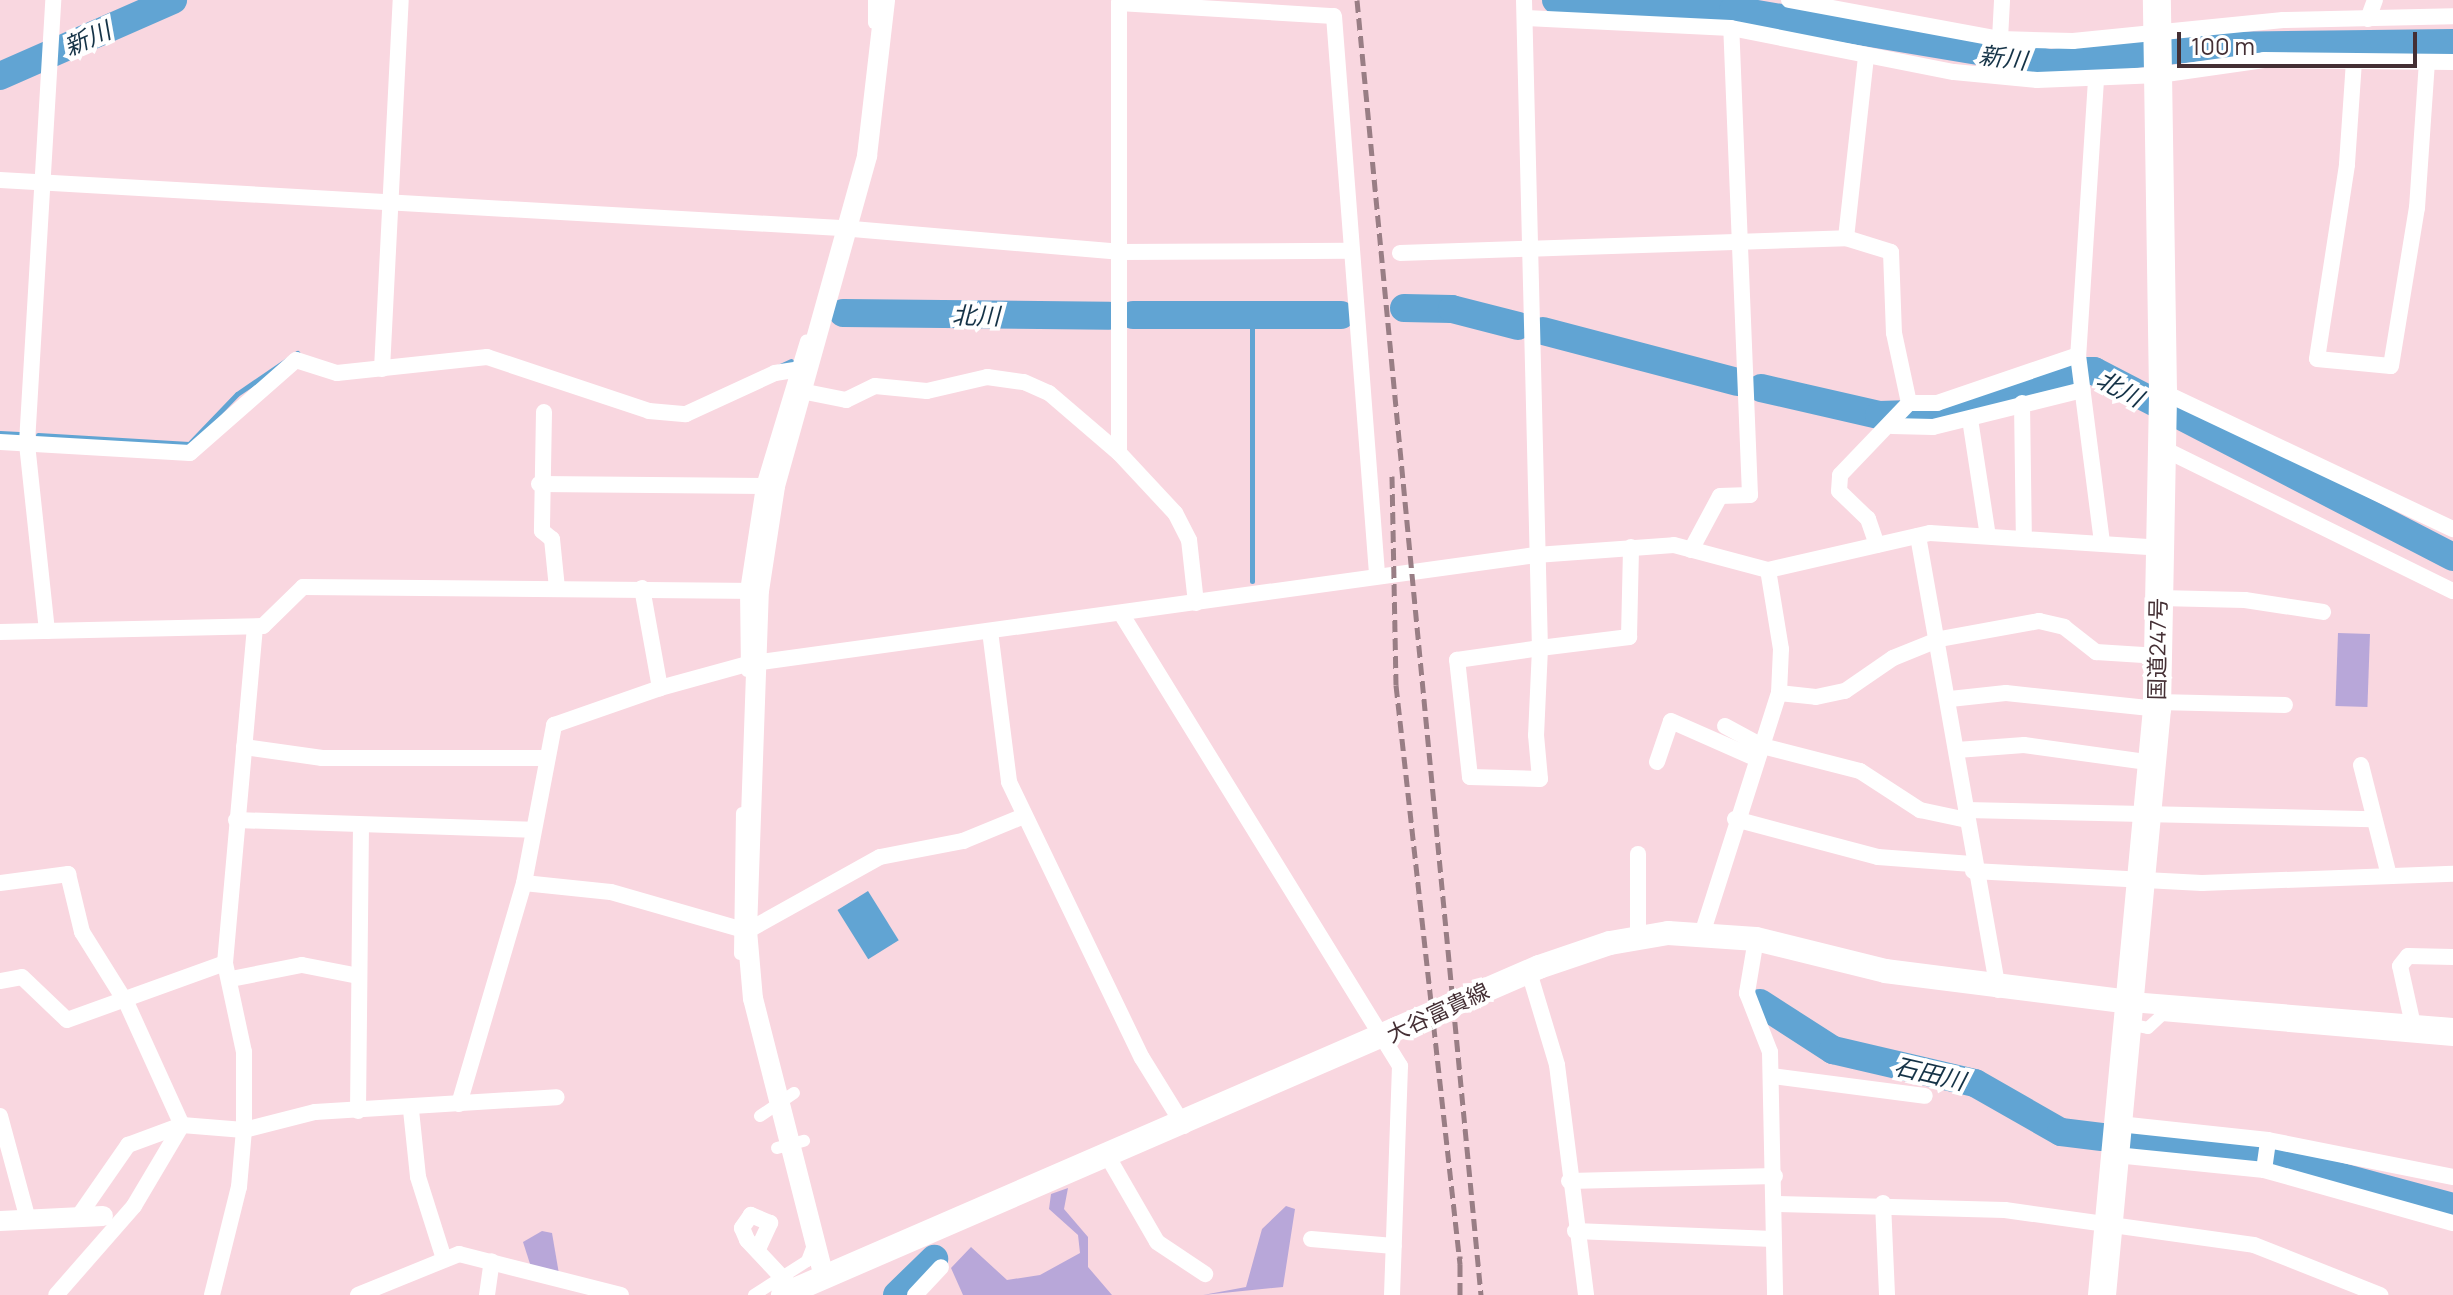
<!DOCTYPE html>
<meta charset="utf-8">
<style>
body{margin:0}
#map{position:relative;width:2453px;height:1295px;overflow:hidden;background:#f9d7e0;font-family:Manrope,"Noto Sans JP",sans-serif}
div>[style]{position:absolute}
[style*='--x']{left:calc(var(--x)*1px);top:calc(var(--y)*1px);width:calc(var(--w)*1px);rotate:calc(var(--a)*1deg)}
.green>*{inset:0;background:#b8a7d9;transform-origin:0 0}
.water>*{inset:0;background:#61a4d3;transform-origin:0 0}
.stream>*{height:5px;margin:-2.5px;padding:0 2.5px;transform-origin:2.5px;border-radius:2.5px;background:#61a4d3}
.river>*{height:28px;margin:-14px;padding:0 14px;transform-origin:14px;border-radius:14px;background:#61a4d3}
.pedestrian>*{height:12px;margin:-6px;padding:0 6px;transform-origin:6px;border-radius:6px;background:#fff}
.minor>*{height:16px;margin:-8px;padding:0 8px;transform-origin:8px;border-radius:8px;background:#fff}
.tertiary>*{height:20px;margin:-10px;padding:0 10px;transform-origin:10px;border-radius:10px;background:#fff}
.secondary>*{height:24px;margin:-12px;padding:0 12px;transform-origin:12px;border-radius:12px;background:#fff}
.trunk>*{height:28px;margin:-14px;padding:0 14px;transform-origin:14px;border-radius:14px;background:#fff}
.rail>*{height:5px;margin-top:-2.5px;transform-origin:0;background:repeating-linear-gradient(90deg,#997e85 0 12px,transparent 0 18px)}
span{translate:-50% -50%;white-space:nowrap;text-align:center;line-height:1.15;-webkit-text-stroke:8px #fff;paint-order:stroke}
.street-label{font-size:22px;color:#442f34}
.water-label{font-size:24px;color:#153347;font-style:italic}
.scale{position:absolute;left:2177px;top:32px;width:240px;height:36px;box-sizing:border-box;border:4px solid #442f34;border-top:0;padding-left:10px;font-size:24px;line-height:28px;white-space:nowrap;color:#442f34;-webkit-text-stroke:6px #fff;paint-order:stroke}
</style>
<div id="map">
<div class="green">
<div style="left:2338px;top:633px;width:32px;height:73px;rotate:2deg"></div>
<div style="clip-path:polygon(1068px 1188px,1064px 1209px,1088px 1237px,1088px 1267px,1112px 1295px,963px 1295px,951px 1268px,971px 1247px,1007px 1280px,1040px 1275px,1080px 1253px,1078px 1235px,1049px 1209px,1051px 1194px)"></div>
<div style="clip-path:polygon(1286px 1206px,1295px 1209px,1283px 1287px,1203px 1295px,1246px 1287px,1262px 1229px)"></div>
<div style="clip-path:polygon(542px 1231px,552px 1233px,559px 1274px,531px 1267px,523px 1242px)"></div>
</div>
<div class="water">
<div style="left:868px;top:891px;width:58px;height:36px;rotate:58deg"></div>
</div>
<div class="stream">
<div style="--x:1252;--y:315;--w:266;--a:90"></div>
<div style="--x:780;--y:366;--w:12;--a:-24"></div>
<div style="--x:0;--y:433;--w:19;--a:3"></div>
<div style="--x:38;--y:435;--w:151;--a:3.4"></div>
<div style="--x:189;--y:444;--w:69;--a:-46.2"></div>
<div style="--x:237;--y:394;--w:73;--a:-34.3"></div>
</div>
<div class="river">
<div style="--x:1556;--y:0;--w:177;--a:3.2"></div>
<div style="--x:1733;--y:10;--w:322;--a:9.5"></div>
<div style="--x:2051;--y:63;--w:164;--a:-6"></div>
<div style="--x:2214;--y:46;--w:239;--a:-0.7"></div>
<div style="--x:0;--y:76;--w:189;--a:-23.7"></div>
<div style="--x:1404;--y:308;--w:48;--a:1.2"></div>
<div style="--x:1452;--y:309;--w:68;--a:14.4"></div>
<div style="--x:843;--y:313;--w:266;--a:0.6"></div>
<div style="--x:1133;--y:315;--w:208;--a:0"></div>
<div style="--x:1543;--y:331;--w:201;--a:14.7"></div>
<div style="--x:1761;--y:388;--w:121;--a:12.9"></div>
<div style="--x:1879;--y:415;--w:64;--a:-1.8"></div>
<div style="--x:1943;--y:413;--w:135;--a:-18.2"></div>
<div style="--x:2071;--y:371;--w:23;--a:0"></div>
<div style="--x:2094;--y:371;--w:404;--a:27.4"></div>
<div style="--x:1760;--y:1003;--w:87;--a:32.8"></div>
<div style="--x:1833;--y:1050;--w:146;--a:13.1"></div>
<div style="--x:1975;--y:1083;--w:99;--a:29.7"></div>
<div style="--x:2061;--y:1132;--w:41;--a:7"></div>
<div style="--x:2139;--y:1140;--w:122;--a:7.1"></div>
<div style="--x:2271;--y:1158;--w:188;--a:15.1"></div>
<div style="--x:897;--y:1295;--w:52;--a:-44.2"></div>
</div>
<div class="pedestrian">
<div style="--x:874;--y:23;--w:23;--a:-90"></div>
<div style="--x:747;--y:671;--w:80;--a:-90.7"></div>
<div style="--x:746;--y:591;--w:106;--a:-81.3"></div>
<div style="--x:762;--y:486;--w:152;--a:-73.1"></div>
<div style="--x:740;--y:954;--w:141;--a:-89.2"></div>
<div style="--x:2128;--y:1024;--w:20;--a:11"></div>
<div style="--x:2148;--y:1028;--w:19;--a:-43"></div>
<div style="--x:2162;--y:1015;--w:292;--a:4.9"></div>
<div style="--x:760;--y:1116;--w:41;--a:-34.1"></div>
<div style="--x:777;--y:1148;--w:28;--a:-15"></div>
<div style="--x:754;--y:1295;--w:63;--a:-32.7"></div>
<div style="--x:807;--y:1261;--w:19;--a:-69"></div>
</div>
<div class="minor">
<div style="--x:1524;--y:0;--w:648;--a:88.59"></div>
<div style="--x:1540;--y:648;--w:87;--a:92.6"></div>
<div style="--x:1536;--y:735;--w:44;--a:84.8"></div>
<div style="--x:1540;--y:779;--w:70;--a:-178.4"></div>
<div style="--x:1470;--y:777;--w:118;--a:-96.3"></div>
<div style="--x:1457;--y:660;--w:84;--a:-8.2"></div>
<div style="--x:1540;--y:648;--w:90;--a:-7"></div>
<div style="--x:1629;--y:637;--w:90;--a:-88.7"></div>
<div style="--x:1789;--y:0;--w:215;--a:10.5"></div>
<div style="--x:2000;--y:39;--w:73;--a:1.6"></div>
<div style="--x:2073;--y:41;--w:211;--a:-5.7"></div>
<div style="--x:2283;--y:20;--w:170;--a:-1.3"></div>
<div style="--x:1526;--y:18;--w:205;--a:2.8"></div>
<div style="--x:1731;--y:28;--w:227;--a:11.2"></div>
<div style="--x:1954;--y:72;--w:83;--a:5.5"></div>
<div style="--x:2037;--y:80;--w:122;--a:-2.3"></div>
<div style="--x:2159;--y:75;--w:106;--a:-8.1"></div>
<div style="--x:2264;--y:60;--w:189;--a:0.6"></div>
<div style="--x:2368;--y:19;--w:20;--a:-70"></div>
<div style="--x:2000;--y:39;--w:39;--a:-87"></div>
<div style="--x:2354;--y:61;--w:104;--a:93.9"></div>
<div style="--x:2347;--y:165;--w:196;--a:98.8"></div>
<div style="--x:2317;--y:359;--w:74;--a:5.4"></div>
<div style="--x:2391;--y:366;--w:160;--a:-80.7"></div>
<div style="--x:2417;--y:208;--w:146;--a:-86.1"></div>
<div style="--x:2096;--y:80;--w:276;--a:93.7"></div>
<div style="--x:2078;--y:355;--w:189;--a:82.7"></div>
<div style="--x:0;--y:180;--w:842;--a:3.27"></div>
<div style="--x:841;--y:228;--w:279;--a:4.9"></div>
<div style="--x:1119;--y:252;--w:229;--a:-0.3"></div>
<div style="--x:1846;--y:238;--w:182;--a:-83.7"></div>
<div style="--x:1400;--y:253;--w:446;--a:-1.9"></div>
<div style="--x:1846;--y:238;--w:47;--a:17.3"></div>
<div style="--x:1891;--y:252;--w:81;--a:87.9"></div>
<div style="--x:1894;--y:333;--w:72;--a:77.9"></div>
<div style="--x:382;--y:369;--w:369;--a:-87.1"></div>
<div style="--x:801;--y:391;--w:46;--a:11.3"></div>
<div style="--x:846;--y:400;--w:32;--a:-26"></div>
<div style="--x:875;--y:386;--w:52;--a:5.5"></div>
<div style="--x:927;--y:391;--w:62;--a:-13.1"></div>
<div style="--x:987;--y:377;--w:37;--a:8"></div>
<div style="--x:1024;--y:382;--w:27;--a:24"></div>
<div style="--x:1049;--y:393;--w:92;--a:40.6"></div>
<div style="--x:2163;--y:392;--w:321;--a:25.3"></div>
<div style="--x:1909;--y:403;--w:28;--a:0"></div>
<div style="--x:1937;--y:403;--w:149;--a:-18.8"></div>
<div style="--x:2022;--y:403;--w:135;--a:89.2"></div>
<div style="--x:544;--y:412;--w:119;--a:91"></div>
<div style="--x:542;--y:531;--w:13;--a:39"></div>
<div style="--x:552;--y:539;--w:49;--a:84.2"></div>
<div style="--x:1970;--y:419;--w:118;--a:81.3"></div>
<div style="--x:1892;--y:426;--w:41;--a:1.4"></div>
<div style="--x:1933;--y:427;--w:154;--a:-13.9"></div>
<div style="--x:0;--y:442;--w:190;--a:3.3"></div>
<div style="--x:190;--y:453;--w:141;--a:-41.3"></div>
<div style="--x:296;--y:360;--w:43;--a:17.6"></div>
<div style="--x:337;--y:373;--w:151;--a:-6.1"></div>
<div style="--x:487;--y:357;--w:171;--a:18.4"></div>
<div style="--x:649;--y:411;--w:37;--a:5"></div>
<div style="--x:686;--y:414;--w:98;--a:-24.7"></div>
<div style="--x:775;--y:373;--w:33;--a:-9"></div>
<div style="--x:2162;--y:448;--w:324;--a:26.2"></div>
<div style="--x:539;--y:484;--w:236;--a:0.5"></div>
<div style="--x:1918;--y:536;--w:461;--a:80"></div>
<div style="--x:1877;--y:545;--w:28;--a:-109"></div>
<div style="--x:1868;--y:519;--w:40;--a:-136"></div>
<div style="--x:1839;--y:491;--w:16;--a:-86"></div>
<div style="--x:1840;--y:475;--w:100;--a:-46.2"></div>
<div style="--x:1691;--y:550;--w:61;--a:-61.8"></div>
<div style="--x:1720;--y:496;--w:30;--a:-2"></div>
<div style="--x:1750;--y:495;--w:467;--a:-92.3"></div>
<div style="--x:642;--y:588;--w:102;--a:79.8"></div>
<div style="--x:2159;--y:598;--w:86;--a:1.3"></div>
<div style="--x:2245;--y:600;--w:79;--a:8.7"></div>
<div style="--x:1196;--y:603;--w:63;--a:-96.3"></div>
<div style="--x:1189;--y:540;--w:30;--a:-117"></div>
<div style="--x:1175;--y:513;--w:82;--a:-133"></div>
<div style="--x:1119;--y:453;--w:450;--a:-90"></div>
<div style="--x:1119;--y:3;--w:215;--a:3.5"></div>
<div style="--x:1334;--y:16;--w:559;--a:85.59"></div>
<div style="--x:1122;--y:615;--w:530;--a:58.35"></div>
<div style="--x:1400;--y:1066;--w:229;--a:92"></div>
<div style="--x:47;--y:631;--w:189;--a:-96.1"></div>
<div style="--x:27;--y:443;--w:444;--a:-86.6"></div>
<div style="--x:990;--y:631;--w:152;--a:82.8"></div>
<div style="--x:1009;--y:782;--w:306;--a:64.3"></div>
<div style="--x:1142;--y:1058;--w:80;--a:58.3"></div>
<div style="--x:0;--y:632;--w:263;--a:-1.3"></div>
<div style="--x:263;--y:626;--w:56;--a:-44.3"></div>
<div style="--x:303;--y:587;--w:456;--a:0.5"></div>
<div style="--x:1779;--y:693;--w:37;--a:6"></div>
<div style="--x:1816;--y:697;--w:30;--a:-12"></div>
<div style="--x:1845;--y:691;--w:58;--a:-34.5"></div>
<div style="--x:1893;--y:658;--w:51;--a:-22"></div>
<div style="--x:1940;--y:639;--w:101;--a:-10.3"></div>
<div style="--x:2039;--y:621;--w:26;--a:13"></div>
<div style="--x:2064;--y:627;--w:41;--a:38"></div>
<div style="--x:2096;--y:652;--w:63;--a:3.6"></div>
<div style="--x:1950;--y:699;--w:56;--a:-6.1"></div>
<div style="--x:2006;--y:693;--w:152;--a:6"></div>
<div style="--x:2157;--y:702;--w:128;--a:1.3"></div>
<div style="--x:1725;--y:726;--w:42;--a:28.4"></div>
<div style="--x:1762;--y:746;--w:101;--a:14.3"></div>
<div style="--x:1860;--y:771;--w:72;--a:33"></div>
<div style="--x:1920;--y:810;--w:48;--a:12"></div>
<div style="--x:244;--y:747;--w:79;--a:8"></div>
<div style="--x:322;--y:758;--w:224;--a:0"></div>
<div style="--x:1957;--y:750;--w:67;--a:-4.3"></div>
<div style="--x:2024;--y:745;--w:130;--a:7.9"></div>
<div style="--x:1657;--y:762;--w:43;--a:-71.1"></div>
<div style="--x:1671;--y:721;--w:94;--a:23.8"></div>
<div style="--x:2361;--y:765;--w:110;--a:75.8"></div>
<div style="--x:1966;--y:810;--w:406;--a:1.3"></div>
<div style="--x:1735;--y:819;--w:148;--a:14.9"></div>
<div style="--x:1878;--y:857;--w:94;--a:4.3"></div>
<div style="--x:236;--y:820;--w:296;--a:1.9"></div>
<div style="--x:1973;--y:871;--w:229;--a:3"></div>
<div style="--x:2202;--y:883;--w:251;--a:-2.1"></div>
<div style="--x:0;--y:883;--w:69;--a:-7.5"></div>
<div style="--x:68;--y:874;--w:60;--a:76.4"></div>
<div style="--x:82;--y:932;--w:85;--a:58"></div>
<div style="--x:127;--y:1004;--w:133;--a:65.6"></div>
<div style="--x:182;--y:1125;--w:94;--a:120.7"></div>
<div style="--x:134;--y:1206;--w:118;--a:131.2"></div>
<div style="--x:524;--y:883;--w:87;--a:5.9"></div>
<div style="--x:611;--y:892;--w:141;--a:16"></div>
<div style="--x:747;--y:931;--w:152;--a:-29.1"></div>
<div style="--x:880;--y:857;--w:85;--a:-10.9"></div>
<div style="--x:963;--y:841;--w:66;--a:-22.3"></div>
<div style="--x:1702;--y:934;--w:253;--a:-72.3"></div>
<div style="--x:1779;--y:693;--w:44;--a:-87.4"></div>
<div style="--x:1781;--y:649;--w:80;--a:-99.3"></div>
<div style="--x:1638;--y:938;--w:84;--a:-90"></div>
<div style="--x:1756;--y:939;--w:55;--a:99.5"></div>
<div style="--x:1747;--y:993;--w:63;--a:68.7"></div>
<div style="--x:1770;--y:1052;--w:243;--a:88.8"></div>
<div style="--x:1529;--y:972;--w:97;--a:73.2"></div>
<div style="--x:1557;--y:1065;--w:232;--a:82.8"></div>
<div style="--x:231;--y:979;--w:72;--a:-11.2"></div>
<div style="--x:302;--y:965;--w:57;--a:11.1"></div>
<div style="--x:0;--y:981;--w:22;--a:-10"></div>
<div style="--x:22;--y:977;--w:62;--a:43.7"></div>
<div style="--x:67;--y:1020;--w:168;--a:-19.8"></div>
<div style="--x:2413;--y:1025;--w:60;--a:-102.4"></div>
<div style="--x:2400;--y:966;--w:13;--a:-51"></div>
<div style="--x:2408;--y:956;--w:45;--a:1.3"></div>
<div style="--x:1772;--y:1076;--w:154;--a:7.4"></div>
<div style="--x:459;--y:1104;--w:230;--a:-73.6"></div>
<div style="--x:524;--y:883;--w:161;--a:-79.2"></div>
<div style="--x:554;--y:725;--w:112;--a:-19.2"></div>
<div style="--x:660;--y:688;--w:90;--a:-15.4"></div>
<div style="--x:747;--y:664;--w:796;--a:-7.87"></div>
<div style="--x:1536;--y:555;--w:138;--a:-4.1"></div>
<div style="--x:1674;--y:545;--w:97;--a:14.9"></div>
<div style="--x:1768;--y:570;--w:166;--a:-12.9"></div>
<div style="--x:1930;--y:533;--w:230;--a:3.7"></div>
<div style="--x:411;--y:1110;--w:67;--a:84"></div>
<div style="--x:418;--y:1177;--w:83;--a:72.4"></div>
<div style="--x:358;--y:1111;--w:282;--a:-89.4"></div>
<div style="--x:0;--y:1116;--w:108;--a:74.9"></div>
<div style="--x:2119;--y:1124;--w:150;--a:6.1"></div>
<div style="--x:2116;--y:1155;--w:149;--a:5.8"></div>
<div style="--x:2264;--y:1170;--w:196;--a:15.7"></div>
<div style="--x:1108;--y:1157;--w:98;--a:60"></div>
<div style="--x:1157;--y:1242;--w:58;--a:33.7"></div>
<div style="--x:2264;--y:1170;--w:30;--a:-82"></div>
<div style="--x:2268;--y:1140;--w:189;--a:11.3"></div>
<div style="--x:1569;--y:1181;--w:206;--a:-1.4"></div>
<div style="--x:1883;--y:1203;--w:92;--a:87.5"></div>
<div style="--x:1774;--y:1204;--w:231;--a:1.5"></div>
<div style="--x:2005;--y:1210;--w:251;--a:8"></div>
<div style="--x:2254;--y:1245;--w:136;--a:21.6"></div>
<div style="--x:78;--y:1217;--w:88;--a:-55.2"></div>
<div style="--x:128;--y:1145;--w:58;--a:-20.3"></div>
<div style="--x:182;--y:1125;--w:62;--a:4.6"></div>
<div style="--x:244;--y:1130;--w:73;--a:-14.2"></div>
<div style="--x:315;--y:1112;--w:242;--a:-3.5"></div>
<div style="--x:1575;--y:1231;--w:198;--a:2.3"></div>
<div style="--x:1311;--y:1239;--w:83;--a:4.8"></div>
<div style="--x:758;--y:1249;--w:29;--a:-65"></div>
<div style="--x:770;--y:1223;--w:21;--a:-157"></div>
<div style="--x:751;--y:1215;--w:16;--a:125"></div>
<div style="--x:742;--y:1228;--w:13;--a:67"></div>
<div style="--x:747;--y:1240;--w:67;--a:46.8"></div>
<div style="--x:212;--y:1295;--w:111;--a:-76"></div>
<div style="--x:239;--y:1187;--w:57;--a:-85"></div>
<div style="--x:244;--y:1130;--w:78;--a:-90"></div>
<div style="--x:244;--y:1052;--w:91;--a:-102.1"></div>
<div style="--x:225;--y:963;--w:337;--a:-84.9"></div>
<div style="--x:358;--y:1295;--w:109;--a:-22.1"></div>
<div style="--x:459;--y:1254;--w:167;--a:14.2"></div>
<div style="--x:487;--y:1295;--w:34;--a:-82"></div>
<div style="--x:915;--y:1295;--w:38;--a:-47"></div>
</div>
<div class="tertiary">
<div style="--x:2131;--y:1002;--w:323;--a:4.6"></div>
<div style="--x:0;--y:1221;--w:103;--a:-2.8"></div>
<div style="--x:823;--y:1273;--w:283;--a:-104.3"></div>
<div style="--x:753;--y:999;--w:68;--a:-95"></div>
<div style="--x:747;--y:931;--w:340;--a:-88"></div>
<div style="--x:759;--y:591;--w:106;--a:-81.3"></div>
<div style="--x:775;--y:486;--w:343;--a:-74.4"></div>
<div style="--x:867;--y:156;--w:157;--a:-83.4"></div>
</div>
<div class="secondary">
<div style="--x:783;--y:1295;--w:824;--a:-23.45"></div>
<div style="--x:1539;--y:967;--w:75;--a:-18.7"></div>
<div style="--x:1610;--y:943;--w:59;--a:-9.8"></div>
<div style="--x:1668;--y:933;--w:88;--a:3.9"></div>
<div style="--x:1756;--y:939;--w:133;--a:13.9"></div>
<div style="--x:1885;--y:971;--w:248;--a:7.2"></div>
</div>
<div class="trunk">
<div style="--x:2102;--y:1295;--w:589;--a:-84.64"></div>
<div style="--x:2157;--y:709;--w:317;--a:-88.9"></div>
<div style="--x:2163;--y:392;--w:392;--a:-90.9"></div>
</div>
<div class="rail">
<div style="--x:1357;--y:0;--w:1301;--a:84.53"></div>
<div style="--x:1392;--y:476;--w:209;--a:88.9"></div>
<div style="--x:1396;--y:685;--w:583;--a:83.69"></div>
<div style="--x:1460;--y:1295;--w:39;--a:-90"></div>
</div>
<div class="street-label">
<span style="left:2158px;top:649px;rotate:-89deg">国道247号</span>
<span style="left:1438px;top:1013px;rotate:-25deg">大谷富貴線</span>
</div>
<div class="water-label">
<span style="left:87px;top:38px;rotate:-24deg">新川</span>
<span style="left:2003px;top:57px;rotate:7deg">新川</span>
<span style="left:976px;top:315px;rotate:1deg">北川</span>
<span style="left:2120px;top:388px;rotate:28deg">北川</span>
<span style="left:1930px;top:1073px;rotate:13deg">石田川</span>
</div>
<div class="scale">100 m</div>
</div>
